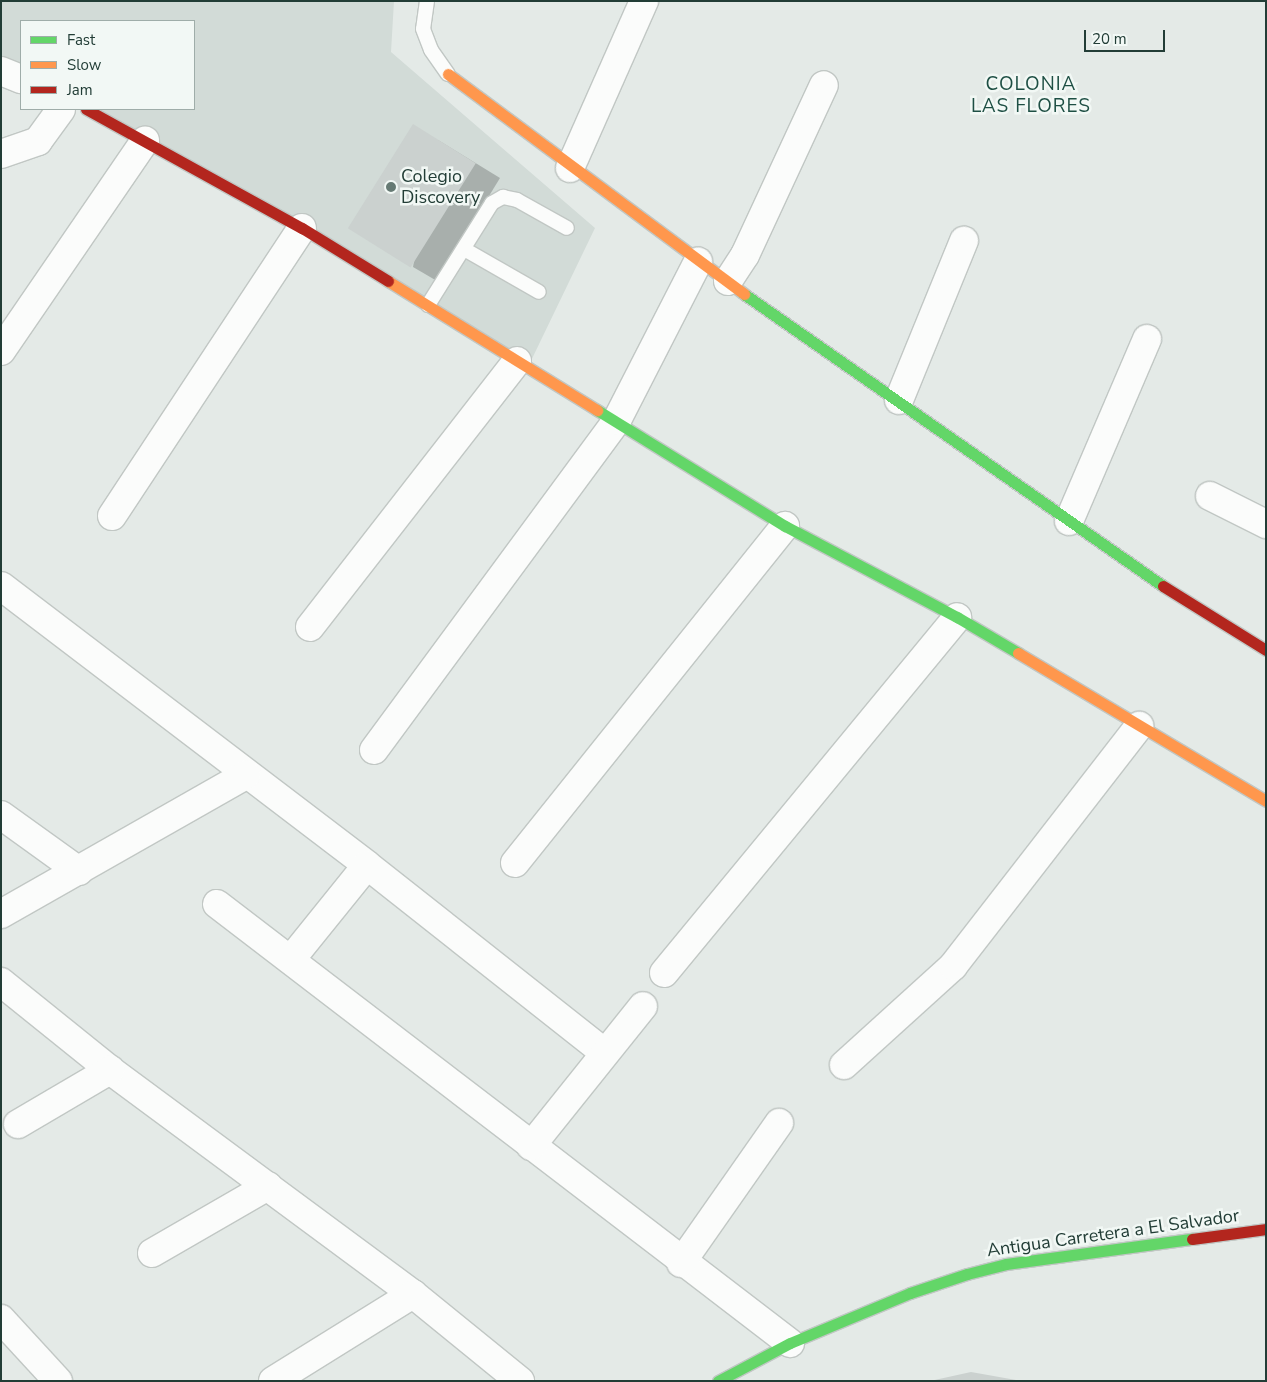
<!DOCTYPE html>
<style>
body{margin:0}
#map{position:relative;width:1267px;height:1382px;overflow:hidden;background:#e4eae7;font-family:"Nunito Sans",sans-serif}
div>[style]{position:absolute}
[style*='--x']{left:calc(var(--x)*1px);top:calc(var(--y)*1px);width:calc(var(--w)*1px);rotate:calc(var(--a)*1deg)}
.built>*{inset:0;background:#d2dbd7}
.shadow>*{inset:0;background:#0003}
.building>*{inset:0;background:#cbd1cf;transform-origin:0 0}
.roads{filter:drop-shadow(1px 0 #c1c7c4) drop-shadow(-1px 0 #c1c7c4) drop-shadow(0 1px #c1c7c4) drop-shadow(0 -1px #c1c7c4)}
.lane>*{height:14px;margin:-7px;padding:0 7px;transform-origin:7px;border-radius:7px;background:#fbfcfb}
.street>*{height:28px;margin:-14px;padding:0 14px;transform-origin:14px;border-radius:14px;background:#fbfcfb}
.fast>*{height:11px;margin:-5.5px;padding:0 5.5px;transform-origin:5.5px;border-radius:5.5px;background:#63d668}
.slow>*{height:11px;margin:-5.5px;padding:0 5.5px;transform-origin:5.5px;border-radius:5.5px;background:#ff974d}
.jam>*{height:11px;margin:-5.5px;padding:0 5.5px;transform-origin:5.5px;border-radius:5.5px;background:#b3261e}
.dots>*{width:14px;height:14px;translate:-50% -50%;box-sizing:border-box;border:2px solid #f2f8f5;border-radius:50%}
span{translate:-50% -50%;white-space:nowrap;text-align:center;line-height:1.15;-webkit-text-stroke:5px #f2f8f5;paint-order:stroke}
.poi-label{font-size:18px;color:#223d36}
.left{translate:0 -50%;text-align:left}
.street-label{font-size:18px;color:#223d36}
.neighbourhood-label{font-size:19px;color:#1e4f44;letter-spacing:1px}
.frame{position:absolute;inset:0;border:2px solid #223d36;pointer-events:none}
.legend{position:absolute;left:20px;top:20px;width:175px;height:90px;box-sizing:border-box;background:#f2f8f5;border:1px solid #9fada9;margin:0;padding:6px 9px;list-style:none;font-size:15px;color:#223d36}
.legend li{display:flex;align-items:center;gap:10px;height:25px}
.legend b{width:25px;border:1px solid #9fada9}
.scale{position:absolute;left:1084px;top:30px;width:81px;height:22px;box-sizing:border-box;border:2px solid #223d36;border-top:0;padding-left:6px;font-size:15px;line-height:18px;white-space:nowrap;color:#223d36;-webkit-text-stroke:4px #f2f8f5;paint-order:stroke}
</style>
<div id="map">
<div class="built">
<div style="clip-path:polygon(1px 1px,394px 1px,391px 52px,595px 228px,528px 367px,90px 109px,194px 109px,194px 21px,21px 21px,21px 76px,1px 66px)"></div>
</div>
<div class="shadow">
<div style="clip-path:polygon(438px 140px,500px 178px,437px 281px,413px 267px)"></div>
</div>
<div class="building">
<div style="left:413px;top:124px;width:74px;height:123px;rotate:32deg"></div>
<div style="clip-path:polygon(971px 1372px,1016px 1380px,1016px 1381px,930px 1381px)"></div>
</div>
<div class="roads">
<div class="lane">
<div style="--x:427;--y:1;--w:28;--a:98"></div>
<div style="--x:423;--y:29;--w:22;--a:69"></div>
<div style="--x:431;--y:50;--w:29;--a:55"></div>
<div style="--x:464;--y:249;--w:86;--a:29.8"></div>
<div style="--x:428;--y:305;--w:120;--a:-57.9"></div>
<div style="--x:492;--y:203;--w:13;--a:-29"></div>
<div style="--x:503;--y:197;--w:14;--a:12"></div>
<div style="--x:517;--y:200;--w:57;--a:29.2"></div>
</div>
<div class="street">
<div style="--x:1;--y:71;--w:22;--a:22"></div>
<div style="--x:1;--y:154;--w:39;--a:-19"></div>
<div style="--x:38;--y:141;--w:39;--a:-54"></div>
<div style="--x:570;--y:168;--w:183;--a:-66.1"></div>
<div style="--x:728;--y:281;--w:31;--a:-57"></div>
<div style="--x:745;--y:255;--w:187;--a:-65.1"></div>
<div style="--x:1;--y:351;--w:255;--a:-55.6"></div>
<div style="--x:899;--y:400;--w:172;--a:-67.8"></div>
<div style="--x:1210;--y:496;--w:63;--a:26.6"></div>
<div style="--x:112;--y:516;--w:345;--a:-56.6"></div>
<div style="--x:1069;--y:521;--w:198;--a:-66.8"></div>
<div style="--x:1;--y:586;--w:460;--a:37.3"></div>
<div style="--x:367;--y:865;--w:302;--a:38.3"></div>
<div style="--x:310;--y:627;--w:337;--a:-52.1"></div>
<div style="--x:374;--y:750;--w:410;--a:-53.6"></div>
<div style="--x:617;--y:420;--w:178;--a:-62.9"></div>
<div style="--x:1;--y:815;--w:96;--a:35.7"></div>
<div style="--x:515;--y:863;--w:432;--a:-51.3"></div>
<div style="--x:217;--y:904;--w:722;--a:37.46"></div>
<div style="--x:1;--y:914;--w:282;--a:-29.6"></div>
<div style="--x:292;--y:958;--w:119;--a:-51.1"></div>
<div style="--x:664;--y:973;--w:461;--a:-50.5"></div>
<div style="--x:1;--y:982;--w:140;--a:38.9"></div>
<div style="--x:110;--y:1070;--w:377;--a:36.5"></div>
<div style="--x:413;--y:1294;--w:138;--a:39.1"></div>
<div style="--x:844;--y:1065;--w:147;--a:-42.2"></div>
<div style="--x:953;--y:966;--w:304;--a:-52.2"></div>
<div style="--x:18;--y:1124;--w:107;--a:-30.4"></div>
<div style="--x:531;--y:1146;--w:179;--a:-51.3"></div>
<div style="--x:152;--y:1253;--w:134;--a:-30"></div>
<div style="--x:681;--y:1263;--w:171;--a:-55"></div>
<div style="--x:1;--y:1319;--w:84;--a:47.4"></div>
<div style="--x:273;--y:1381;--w:165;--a:-31.9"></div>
</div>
<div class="fast">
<div style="--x:744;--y:294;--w:511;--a:34.87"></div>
<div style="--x:597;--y:410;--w:221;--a:31.7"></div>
<div style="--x:785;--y:526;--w:195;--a:27.9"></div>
<div style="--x:957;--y:617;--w:71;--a:30.5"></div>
<div style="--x:718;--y:1381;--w:81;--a:-27.8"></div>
<div style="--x:790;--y:1343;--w:130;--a:-22.6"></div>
<div style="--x:910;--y:1293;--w:60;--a:-18.4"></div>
<div style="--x:967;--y:1274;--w:40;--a:-14.4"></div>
<div style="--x:1006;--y:1264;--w:188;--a:-7.7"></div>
</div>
<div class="slow">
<div style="--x:448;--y:74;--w:369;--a:36.6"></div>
<div style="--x:388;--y:281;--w:246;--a:31.7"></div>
<div style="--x:1018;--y:653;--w:289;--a:30.8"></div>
</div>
<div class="jam">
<div style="--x:86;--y:109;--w:247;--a:28.9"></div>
<div style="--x:302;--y:228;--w:101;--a:31.6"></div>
<div style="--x:1163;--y:586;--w:121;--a:31.9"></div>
<div style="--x:1192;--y:1239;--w:75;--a:-7.7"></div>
</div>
</div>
<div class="dots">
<div style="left:391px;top:187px;background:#667a74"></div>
</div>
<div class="poi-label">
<span class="left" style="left:401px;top:187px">Colegio<br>Discovery</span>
</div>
<div class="street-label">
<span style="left:1113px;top:1233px;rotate:-8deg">Antigua Carretera a El Salvador</span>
</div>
<div class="neighbourhood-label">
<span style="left:1031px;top:96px">COLONIA<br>LAS FLORES</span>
</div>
<div class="frame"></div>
<ul class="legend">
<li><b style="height:6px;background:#63d668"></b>Fast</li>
<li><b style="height:6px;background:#ff974d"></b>Slow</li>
<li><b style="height:6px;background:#b3261e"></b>Jam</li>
</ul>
<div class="scale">20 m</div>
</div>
